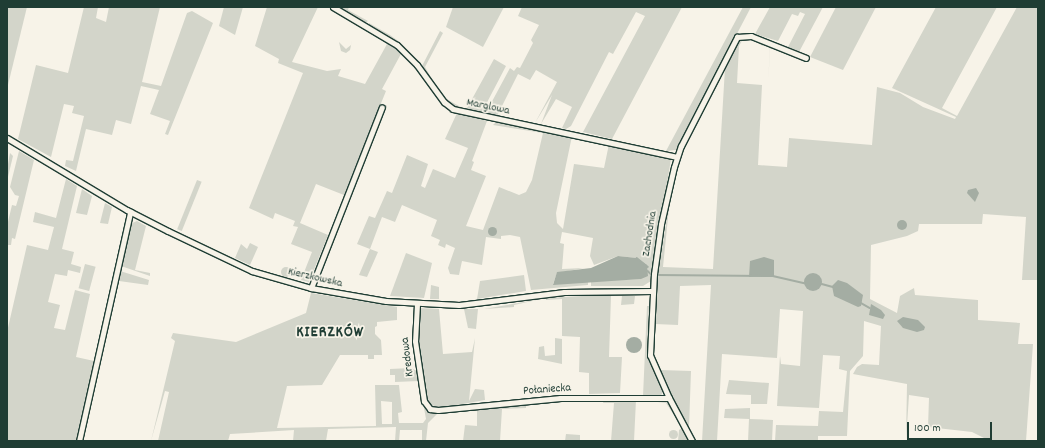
<!DOCTYPE html>
<meta charset="utf-8">
<style>
body{margin:0}
#map{position:relative;width:1045px;height:448px;overflow:hidden;background:#f7f3e8;font-family:Dekko,sans-serif}
div>[style]{position:absolute}
[style*='--x']{left:calc(var(--x)*1px);top:calc(var(--y)*1px);width:calc(var(--w)*1px);rotate:calc(var(--a)*1deg)}
.green>*{inset:0;background:#d3d5ca;transform-origin:0 0}
.round{border-radius:50%}
.water>*{inset:0;background:#a4ada3}
.stream>*{height:1.5px;margin:-0.75px;padding:0 0.75px;transform-origin:0.75px;border-radius:0.75px;background:#a4ada3}
.roads{filter:drop-shadow(1px 0 #1f3d34) drop-shadow(-1px 0 #1f3d34) drop-shadow(0 1px #1f3d34) drop-shadow(0 -1px #1f3d34)}
.street>*{height:5px;margin:-2.5px;padding:0 2.5px;transform-origin:2.5px;border-radius:2.5px;background:#f7f3e8}
span{translate:-50% -50%;white-space:nowrap;text-align:center;line-height:1.15;-webkit-text-stroke:3.5px #f7f3e8;paint-order:stroke}
.street-label{font-size:12px;color:#1f3d34}
.district-label{font-size:16px;color:#1f3d34;font-weight:700;letter-spacing:1px}
.frame{position:absolute;inset:0;border:8px solid #1f3d34;pointer-events:none}
.scale{position:absolute;left:907px;top:422px;width:85px;height:18px;box-sizing:border-box;border:2px solid #1f3d34;border-top:0;padding-left:5px;font-size:12px;line-height:14px;white-space:nowrap;color:#1f3d34;-webkit-text-stroke:3px #f7f3e8;paint-order:stroke}
</style>
<div id="map">
<div class="green">
<div style="clip-path:polygon(7px 7px,27px 7px,7px 89px)"></div>
<div style="clip-path:polygon(84px 7px,98px 7px,96px 18px,106px 22px,109px 7px,160px 7px,142px 82px,161px 86px,187px 13px,192px 11px,213px 23px,168px 135px,165px 134px,170px 121px,150px 114px,159px 90px,141px 86px,131px 124px,116px 120px,112px 135px,86px 129px,76px 171px,65px 166px,66px 160px,73px 161px,84px 116px,72px 113px,74px 106px,64px 104px,51px 157px,18px 139px,36px 65px,68px 73px)"></div>
<div style="clip-path:polygon(224px 7px,243px 7px,235px 35px,219px 26px)"></div>
<div style="clip-path:polygon(267px 7px,318px 7px,292px 62px,327px 71px,341px 69px,338px 76px,365px 84px,387px 44px,383px 41px,385px 40px,402px 52px,382px 89px,386px 91px,344px 195px,316px 184px,300px 223px,328px 235px,309px 282px,301px 280px,312px 252px,291px 244px,298px 227px,293px 226px,295px 221px,275px 213px,273px 219px,249px 208px,303px 73px,278px 63px,279px 59px,255px 46px)"></div>
<div style="clip-path:polygon(337px 7px,349px 7px,348px 10px,368px 21px,365px 23px)"></div>
<div style="clip-path:polygon(453px 7px,504px 7px,483px 47px,446px 27px)"></div>
<div style="clip-path:polygon(522px 7px,682px 7px,612px 139px,583px 132px,645px 16px,636px 12px,613px 54px,609px 52px,571px 126px,566px 129px,562px 128px,572px 107px,556px 99px,541px 124px,552px 95px,535px 123px,557px 82px,536px 70px,530px 80px,518px 74px,496px 118px,488px 114px,489px 107px,510px 68px,514px 71px,517px 67px,520px 68px,533px 43px,531px 40px,539px 25px,518px 16px)"></div>
<div style="clip-path:polygon(743px 7px,751px 7px,676px 150px,666px 151px)"></div>
<div style="clip-path:polygon(770px 7px,823px 7px,799px 52px,788px 47px,805px 14px,800px 12px,798px 16px,792px 14px,778px 41px,755px 34px)"></div>
<div style="clip-path:polygon(836px 7px,876px 7px,843px 70px,810px 57px)"></div>
<div style="clip-path:polygon(936px 7px,997px 7px,942px 108px,957px 116px,1017px 7px,1038px 7px,1037px 280px,1022px 280px,1026px 217px,983px 214px,982px 224px,919px 224px,918px 231px,907px 236px,871px 245px,870px 299px,897px 313px,900px 296px,914px 288px,915px 295px,978px 300px,978px 320px,1020px 323px,1018px 344px,1033px 344px,1026px 441px,990px 441px,972px 432px,928px 427px,929px 398px,909px 395px,906px 441px,907px 384px,853px 374px,857px 367px,862px 364px,879px 365px,881px 326px,864px 321px,863px 356px,850px 371px,847px 436px,818px 436px,818px 441px,775px 441px,776px 425px,818px 426px,819px 411px,843px 412px,847px 371px,839px 369px,840px 356px,823px 355px,819px 408px,777px 406px,780px 356px,781px 364px,800px 366px,803px 311px,780px 309px,777px 358px,722px 354px,717px 441px,702px 441px,711px 285px,680px 286px,678px 325px,655px 324px,654px 346px,652px 337px,656px 287px,670px 198px,663px 267px,713px 269px,725px 68px,735px 45px,742px 39px,748px 37px,763px 43px,763px 46px,749px 38px,743px 39px,739px 46px,737px 83px,762px 85px,758px 165px,787px 167px,789px 138px,872px 145px,877px 87px,900px 93px,923px 107px,955px 119px,956px 117px,892px 88px)"></div>
<div style="clip-path:polygon(369px 23px,390px 35px,401px 43px,369px 25px)"></div>
<div style="clip-path:polygon(440px 31px,443px 33px,425px 67px,440px 93px,422px 66px)"></div>
<div style="clip-path:polygon(353px 36px,350px 50px,346px 53px,341px 51px,339px 42px,346px 49px,351px 45px)"></div>
<div style="clip-path:polygon(770px 46px,773px 46px,794px 55px,773px 47px,770px 49px,768px 86px)"></div>
<div style="clip-path:polygon(494px 59px,506px 66px,481px 114px,470px 112px,454px 107px,443px 97px,466px 110px)"></div>
<div style="clip-path:polygon(457px 113px,487px 121px,472px 161px,474px 162px,471px 170px,486px 176px,466px 226px,483px 230px,499px 187px,519px 195px,526px 192px,532px 180px,543px 133px,493px 125px,496px 122px,572px 136px,556px 213px,557px 223px,563px 229px,574px 164px,604px 168px,609px 144px,671px 159px,651px 281px,643px 286px,591px 286px,591px 281px,641px 279px,637px 258px,618px 256px,594px 265px,590px 256px,593px 238px,562px 232px,560px 243px,564px 244px,562px 269px,584px 268px,557px 273px,553px 284px,588px 281px,588px 285px,531px 290px,520px 237px,510px 235px,501px 236px,501px 239px,486px 237px,482px 265px,462px 261px,459px 275px,450px 274px,448px 268px,455px 248px,446px 244px,445px 248px,438px 245px,440px 240px,431px 236px,437px 220px,402px 205px,395px 222px,382px 217px,370px 249px,378px 252px,367px 277px,359px 275px,370px 249px,357px 244px,369px 216px,375px 218px,387px 191px,392px 193px,407px 155px,428px 164px,421px 186px,425px 188px,433px 169px,455px 178px,468px 148px,445px 139px)"></div>
<div style="clip-path:polygon(19px 151px,34px 160px,15px 239px,12px 238px,11px 245px,7px 245px,7px 226px,12px 205px,16px 206px,19px 196px,15px 195px,10px 187px)"></div>
<div style="clip-path:polygon(10px 153px,13px 156px,7px 181px,8px 164px)"></div>
<div style="clip-path:polygon(66px 179px,77px 186px,62px 249px,74px 252px,71px 264px,81px 267px,80px 273px,68px 270px,67px 276px,55px 274px,48px 302px,60px 305px,54px 328px,65px 330px,75px 290px,90px 294px,76px 357px,94px 361px,94px 365px,77px 441px,7px 441px,7px 332px,27px 245px,48px 250px,54px 227px,33px 222px,35px 212px,56px 218px)"></div>
<div style="left:197px;top:180px;width:5px;height:53px;rotate:22deg"></div>
<div style="clip-path:polygon(82px 189px,92px 196px,87px 215px,76px 213px)"></div>
<div style="clip-path:polygon(105px 203px,112px 207px,108px 224px,100px 223px)"></div>
<div style="clip-path:polygon(137px 221px,146px 226px,135px 270px,150px 273px,150px 276px,121px 266px,130px 224px)"></div>
<div style="clip-path:polygon(250px 243px,258px 247px,250px 265px,235px 258px,241px 244px,247px 249px)"></div>
<div style="clip-path:polygon(406px 253px,432px 263px,424px 298px,390px 296px)"></div>
<div style="left:85px;top:264px;width:11px;height:25px;rotate:15deg"></div>
<div class="round" style="left:281px;top:267px;width:10px;height:10px"></div>
<div style="clip-path:polygon(120px 271px,149px 280px,148px 285px,119px 281px,82px 441px)"></div>
<div style="clip-path:polygon(524px 275px,526px 291px,477px 299px,480px 281px)"></div>
<div style="clip-path:polygon(431px 285px,439px 287px,439px 299px,430px 299px)"></div>
<div style="clip-path:polygon(evenodd,311px 293px,397px 307px,397px 320px,377px 322px,377px 326px,375px 327px,375px 334px,381px 340px,382px 355px,374px 355px,374px 359px,368px 359px,368px 355px,340px 355px,322px 385px,287px 386px,277px 428px,376px 426px,375px 385px,399px 385px,402px 412px,398px 413px,399px 423px,423px 423px,426px 419px,424px 408px,438px 413px,428px 423px,426px 441px,422px 441px,422px 430px,400px 430px,399px 441px,395px 441px,396px 427px,328px 429px,326px 441px,293px 441px,294px 430px,230px 434px,228px 441px,158px 441px,169px 392px,165px 391px,151px 441px,175px 341px,171px 338px,173px 333px,236px 342px,306px 313px,311px 293px,381px 401px,392px 402px,392px 424px,382px 424px,381px 401px)"></div>
<div style="clip-path:polygon(618px 294px,611px 296px,609px 357px,622px 357px,620px 393px,589px 394px,589px 373px,579px 372px,580px 337px,562px 336px,562px 299px,546px 300px,546px 298px)"></div>
<div style="clip-path:polygon(622px 296px,635px 296px,634px 304px,621px 305px)"></div>
<div style="clip-path:polygon(541px 299px,514px 305px,514px 307px,484px 309px)"></div>
<div style="clip-path:polygon(647px 306px,649px 306px,648px 359px,663px 391px,661px 396px,643px 396px)"></div>
<div style="clip-path:polygon(419px 308px,439px 309px,443px 354px,472px 352px,475px 338px,469px 401px,475px 389px,484px 390px,485px 400px,440px 408px,429px 404px,418px 347px)"></div>
<div style="clip-path:polygon(464px 309px,478px 309px,476px 329px,468px 328px)"></div>
<div style="clip-path:polygon(555px 338px,562px 339px,562px 364px,538px 359px,539px 347px,544px 346px,545px 356px,555px 355px)"></div>
<div style="clip-path:polygon(654px 354px,660px 370px,691px 371px,689px 427px,697px 441px,674px 403px,659px 372px)"></div>
<div style="clip-path:polygon(411px 368px,417px 371px,419px 381px,395px 382px,395px 375px,390px 375px,390px 369px)"></div>
<div style="clip-path:polygon(729px 380px,769px 383px,767px 404px,751px 404px,751px 395px,726px 394px)"></div>
<div style="clip-path:polygon(604px 400px,636px 400px,634px 441px,611px 441px,614px 403px,603px 403px)"></div>
<div style="clip-path:polygon(641px 400px,664px 401px,668px 403px,679px 423px,666px 403px)"></div>
<div style="clip-path:polygon(526px 404px,526px 408px,502px 409px,500px 441px,463px 441px,465px 425px,477px 426px,477px 409px)"></div>
<div style="clip-path:polygon(750px 408px,750px 419px,773px 420px,772px 441px,748px 441px,749px 419px,724px 418px,725px 409px)"></div>
<div style="clip-path:polygon(682px 428px,689px 441px,678px 441px,679px 430px)"></div>
<div class="round" style="left:668.5px;top:429.5px;width:9px;height:9px"></div>
<div style="clip-path:polygon(566px 434px,580px 435px,580px 441px,565px 441px)"></div>
</div>
<div class="water">
<div style="clip-path:polygon(976px 188px,979px 193px,975px 202px,967px 193px,968px 190px)"></div>
<div class="round" style="left:897px;top:220px;width:10px;height:10px"></div>
<div class="round" style="left:487.5px;top:226.5px;width:9px;height:9px"></div>
<div style="clip-path:polygon(618px 256px,637px 258px,642px 262px,647px 265px,648px 276px,641px 279px,553px 285px,557px 272px,591px 268px)"></div>
<div style="clip-path:polygon(764px 257px,774px 260px,774px 275px,749px 277px,750px 261px)"></div>
<div class="round" style="left:804px;top:273px;width:18px;height:18px"></div>
<div style="clip-path:polygon(838px 280px,847px 283px,863px 295px,861px 306px,858px 307px,834px 296px,832px 286px)"></div>
<div style="clip-path:polygon(871px 304px,881px 310px,885px 315px,883px 319px,869px 315px)"></div>
<div style="clip-path:polygon(903px 317px,918px 320px,925px 327px,924px 330px,917px 332px,903px 328px,897px 321px)"></div>
<div class="round" style="left:626px;top:337px;width:16px;height:16px"></div>
</div>
<div class="stream">
<div style="--x:637;--y:258;--w:14;--a:39"></div>
<div style="--x:648;--y:271;--w:4;--a:45"></div>
<div style="--x:657;--y:275;--w:116;--a:0.5"></div>
<div style="--x:773;--y:276;--w:32;--a:13"></div>
<div style="--x:822;--y:284;--w:11;--a:15"></div>
<div style="--x:861;--y:303;--w:10;--a:29"></div>
</div>
<div class="roads">
<div class="street">
<div style="--x:333;--y:7;--w:74;--a:30.7"></div>
<div style="--x:397;--y:45;--w:28;--a:45"></div>
<div style="--x:417;--y:65;--w:46;--a:53.9"></div>
<div style="--x:444;--y:102;--w:11;--a:38"></div>
<div style="--x:453;--y:109;--w:228;--a:12.1"></div>
<div style="--x:7;--y:138;--w:140;--a:31"></div>
<div style="--x:127;--y:210;--w:46;--a:27.1"></div>
<div style="--x:168;--y:231;--w:93;--a:25.5"></div>
<div style="--x:252;--y:271;--w:61;--a:16.1"></div>
<div style="--x:311;--y:288;--w:76;--a:9.8"></div>
<div style="--x:386;--y:301;--w:73;--a:3.1"></div>
<div style="--x:459;--y:305;--w:106;--a:-7.1"></div>
<div style="--x:564;--y:292;--w:89;--a:-0.6"></div>
<div style="--x:311;--y:288;--w:194;--a:-68.6"></div>
<div style="--x:417;--y:304;--w:37;--a:93"></div>
<div style="--x:415;--y:341;--w:61;--a:81.5"></div>
<div style="--x:424;--y:401;--w:10;--a:53"></div>
<div style="--x:430;--y:409;--w:8;--a:7"></div>
<div style="--x:438;--y:410;--w:123;--a:-5.6"></div>
<div style="--x:560;--y:398;--w:109;--a:0"></div>
<div style="--x:79;--y:441;--w:235;--a:-77.4"></div>
<div style="--x:692;--y:441;--w:49;--a:-118.1"></div>
<div style="--x:669;--y:398;--w:47;--a:-113.8"></div>
<div style="--x:650;--y:355;--w:81;--a:-87.2"></div>
<div style="--x:654;--y:274;--w:50;--a:-82"></div>
<div style="--x:661;--y:224;--w:58;--a:-77.2"></div>
<div style="--x:674;--y:167;--w:22;--a:-72"></div>
<div style="--x:681;--y:146;--w:123;--a:-62.8"></div>
<div style="--x:737;--y:37;--w:14;--a:-4"></div>
<div style="--x:751;--y:36;--w:59;--a:21.8"></div>
</div>
</div>
<div class="street-label">
<span style="left:488px;top:107px;rotate:12deg">Marglowa</span>
<span style="left:650px;top:234px;rotate:-81deg">Zachodnia</span>
<span style="left:315px;top:278px;rotate:13deg">Kierzkowska</span>
<span style="left:408px;top:357px;rotate:-97deg">Kredowa</span>
<span style="left:547px;top:390px;rotate:-4deg">Połaniecka</span>
</div>
<div class="district-label">
<span style="left:330px;top:333px">KIERZKÓW</span>
</div>
<div class="frame"></div>
<div class="scale">100 m</div>
</div>
